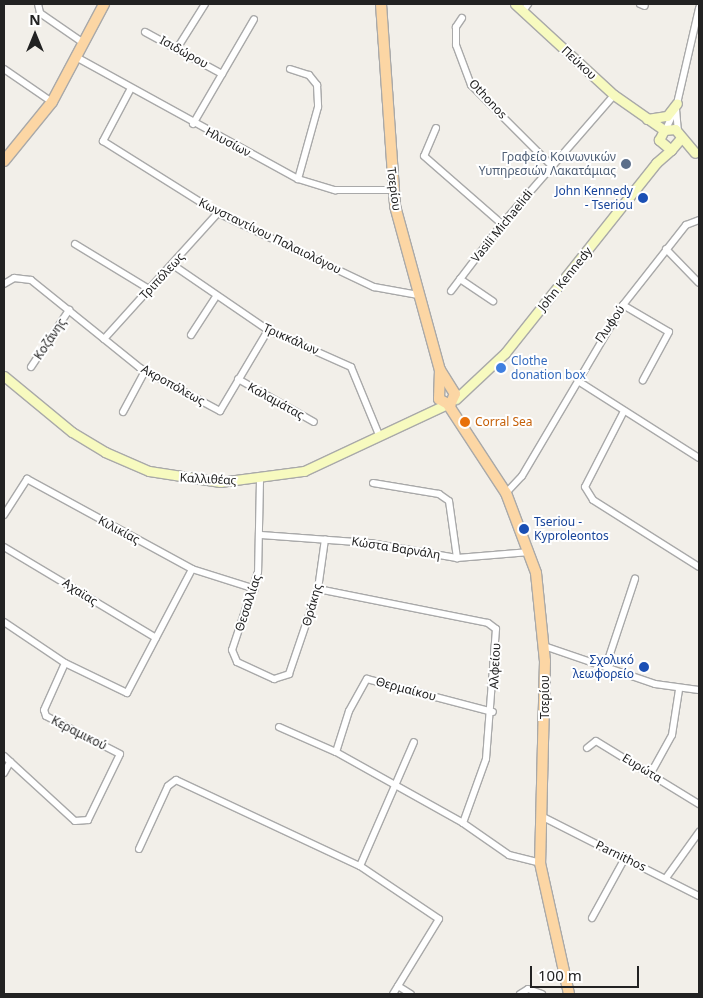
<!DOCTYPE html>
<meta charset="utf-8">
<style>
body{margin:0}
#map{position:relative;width:703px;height:998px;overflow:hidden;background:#f2efe9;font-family:"Noto Sans",sans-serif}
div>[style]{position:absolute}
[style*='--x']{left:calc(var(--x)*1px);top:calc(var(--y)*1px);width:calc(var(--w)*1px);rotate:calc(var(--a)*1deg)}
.roads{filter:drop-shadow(1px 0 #a9a9a9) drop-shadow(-1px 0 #a9a9a9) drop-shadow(0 1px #a9a9a9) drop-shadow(0 -1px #a9a9a9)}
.street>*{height:6px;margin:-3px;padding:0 3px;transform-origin:3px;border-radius:3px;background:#fff}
.secondary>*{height:9px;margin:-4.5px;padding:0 4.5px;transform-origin:4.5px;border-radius:4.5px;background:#f7fabf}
.primary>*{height:10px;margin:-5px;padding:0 5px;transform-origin:5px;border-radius:5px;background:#fcd6a4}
.dots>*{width:14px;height:14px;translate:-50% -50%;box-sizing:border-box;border:2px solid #fff;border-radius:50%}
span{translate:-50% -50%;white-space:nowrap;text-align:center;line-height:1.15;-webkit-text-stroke:4px #fff;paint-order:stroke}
.street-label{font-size:12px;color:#222}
.service-label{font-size:12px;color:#4e5e75}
.right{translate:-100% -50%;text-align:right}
.transit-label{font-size:12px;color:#164399}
.left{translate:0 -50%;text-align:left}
.shop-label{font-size:12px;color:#366cbe}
.food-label{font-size:12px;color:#c56008}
.frame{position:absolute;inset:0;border:5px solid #222;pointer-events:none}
.north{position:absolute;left:10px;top:10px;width:50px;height:50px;-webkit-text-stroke:4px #fff;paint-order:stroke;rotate:0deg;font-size:14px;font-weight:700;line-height:20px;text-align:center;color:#222}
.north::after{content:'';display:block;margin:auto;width:18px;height:22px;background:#222;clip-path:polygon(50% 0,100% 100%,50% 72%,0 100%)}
.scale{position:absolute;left:530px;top:966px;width:109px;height:22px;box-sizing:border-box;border:2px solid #222;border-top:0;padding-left:6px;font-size:15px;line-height:18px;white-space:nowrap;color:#222;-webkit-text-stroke:4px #fff;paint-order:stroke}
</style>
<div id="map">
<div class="roads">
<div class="street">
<div style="--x:38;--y:4;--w:9;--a:77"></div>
<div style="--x:40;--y:13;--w:51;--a:34.6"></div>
<div style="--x:640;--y:4;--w:5;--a:22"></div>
<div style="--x:523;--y:11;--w:9;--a:-54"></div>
<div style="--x:462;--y:18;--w:11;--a:124"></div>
<div style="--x:456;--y:27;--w:18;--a:90"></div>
<div style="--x:456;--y:45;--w:43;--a:69.4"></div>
<div style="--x:471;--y:85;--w:115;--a:45"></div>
<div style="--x:145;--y:32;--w:88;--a:28.6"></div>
<div style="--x:178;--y:47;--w:51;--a:-57.9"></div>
<div style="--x:76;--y:57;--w:253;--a:28.8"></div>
<div style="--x:298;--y:179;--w:39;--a:17"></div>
<div style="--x:335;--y:190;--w:57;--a:0"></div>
<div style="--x:4;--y:69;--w:58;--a:34.5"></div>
<div style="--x:290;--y:69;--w:20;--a:18"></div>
<div style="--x:309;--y:75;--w:13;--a:51"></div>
<div style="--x:317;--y:85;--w:22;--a:87"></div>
<div style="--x:318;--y:107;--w:75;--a:105.5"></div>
<div style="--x:130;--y:90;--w:58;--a:117.9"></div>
<div style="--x:103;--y:141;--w:136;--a:32.1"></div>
<div style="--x:218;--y:213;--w:173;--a:25.4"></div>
<div style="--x:374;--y:287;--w:45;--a:10.3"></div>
<div style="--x:676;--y:109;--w:22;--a:85"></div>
<div style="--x:193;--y:124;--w:121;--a:-59.8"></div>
<div style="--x:436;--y:128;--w:30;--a:113"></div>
<div style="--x:424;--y:156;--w:103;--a:41.1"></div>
<div style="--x:666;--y:129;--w:23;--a:-65"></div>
<div style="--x:676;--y:108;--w:103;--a:-77"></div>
<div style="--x:75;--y:244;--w:87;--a:31.3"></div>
<div style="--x:666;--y:249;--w:47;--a:45.9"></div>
<div style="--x:173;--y:265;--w:115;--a:34.4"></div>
<div style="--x:268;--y:330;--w:91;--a:24"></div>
<div style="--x:351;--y:367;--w:74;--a:67.6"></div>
<div style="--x:460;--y:279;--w:40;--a:34"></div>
<div style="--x:4;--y:284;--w:12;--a:-31"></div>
<div style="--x:14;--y:278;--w:17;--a:7"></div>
<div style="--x:31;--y:280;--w:140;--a:38.9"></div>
<div style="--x:140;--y:368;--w:91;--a:28.3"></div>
<div style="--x:220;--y:411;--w:94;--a:-59.3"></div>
<div style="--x:451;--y:291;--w:84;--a:-52.7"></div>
<div style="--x:502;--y:224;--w:171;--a:-49"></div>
<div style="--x:623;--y:305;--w:53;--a:30.4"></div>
<div style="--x:669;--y:332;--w:55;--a:118.4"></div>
<div style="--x:191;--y:335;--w:44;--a:-57"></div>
<div style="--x:104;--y:339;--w:170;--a:-47.9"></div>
<div style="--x:31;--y:367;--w:69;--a:-56.3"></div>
<div style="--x:238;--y:379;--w:87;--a:29.5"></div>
<div style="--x:578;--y:381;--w:143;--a:32.5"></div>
<div style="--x:624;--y:411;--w:85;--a:117.2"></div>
<div style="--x:585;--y:487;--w:15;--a:58"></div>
<div style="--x:593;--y:500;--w:125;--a:32.3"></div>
<div style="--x:123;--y:412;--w:47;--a:-61.8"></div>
<div style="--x:260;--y:480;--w:92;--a:91.2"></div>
<div style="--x:258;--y:572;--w:82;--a:108.4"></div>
<div style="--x:232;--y:650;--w:13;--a:67"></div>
<div style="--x:237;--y:662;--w:41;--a:24.7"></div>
<div style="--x:274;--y:679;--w:16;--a:-18"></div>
<div style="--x:289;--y:674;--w:90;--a:-71.2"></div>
<div style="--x:318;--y:589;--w:50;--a:-82"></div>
<div style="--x:373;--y:483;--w:67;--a:9.5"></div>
<div style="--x:439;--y:494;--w:12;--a:35"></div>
<div style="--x:449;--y:501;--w:58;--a:82"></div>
<div style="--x:506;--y:493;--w:23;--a:-47"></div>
<div style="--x:522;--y:476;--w:199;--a:-59.4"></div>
<div style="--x:623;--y:305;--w:102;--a:-51.8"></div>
<div style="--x:686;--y:225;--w:14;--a:-21"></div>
<div style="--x:4;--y:515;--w:43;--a:-57.4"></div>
<div style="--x:27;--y:479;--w:188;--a:28.6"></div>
<div style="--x:192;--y:569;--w:66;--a:17.6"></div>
<div style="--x:261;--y:535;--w:109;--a:4.2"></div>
<div style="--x:370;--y:543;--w:88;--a:9.8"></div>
<div style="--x:457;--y:558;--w:73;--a:-4.7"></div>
<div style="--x:4;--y:547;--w:177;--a:30.9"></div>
<div style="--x:318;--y:589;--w:173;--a:11.3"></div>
<div style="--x:488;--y:623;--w:10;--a:37"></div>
<div style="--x:496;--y:629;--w:130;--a:94.4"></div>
<div style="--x:486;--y:759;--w:68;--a:109.8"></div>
<div style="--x:4;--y:622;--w:73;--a:33.9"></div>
<div style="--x:65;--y:663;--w:69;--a:25.8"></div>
<div style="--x:127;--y:693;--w:140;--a:-62.3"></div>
<div style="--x:544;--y:646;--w:117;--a:18.9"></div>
<div style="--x:655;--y:684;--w:44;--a:7.8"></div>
<div style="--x:606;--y:666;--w:92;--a:-71.6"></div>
<div style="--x:279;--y:727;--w:62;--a:23.7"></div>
<div style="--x:336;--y:752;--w:145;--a:29.2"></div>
<div style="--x:463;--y:823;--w:56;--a:34.8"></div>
<div style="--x:509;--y:855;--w:32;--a:14"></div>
<div style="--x:587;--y:748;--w:11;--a:-38"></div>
<div style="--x:596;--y:741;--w:121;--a:31.5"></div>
<div style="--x:336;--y:752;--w:43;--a:-72.4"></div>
<div style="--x:349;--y:711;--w:37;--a:-61"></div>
<div style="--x:367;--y:679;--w:130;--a:14.7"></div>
<div style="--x:4;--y:756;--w:96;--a:42.5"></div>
<div style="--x:75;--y:821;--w:13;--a:-4"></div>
<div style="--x:88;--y:820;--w:73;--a:-64.1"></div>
<div style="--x:120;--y:754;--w:83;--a:-152.8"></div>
<div style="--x:46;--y:716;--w:6;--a:-108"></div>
<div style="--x:44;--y:710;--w:51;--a:-65.9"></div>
<div style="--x:4;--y:773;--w:13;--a:-61"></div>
<div style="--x:651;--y:773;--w:43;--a:-61.1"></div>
<div style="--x:672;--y:735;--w:46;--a:-81.2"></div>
<div style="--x:543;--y:817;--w:175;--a:26.9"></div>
<div style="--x:139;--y:849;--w:69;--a:-65.3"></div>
<div style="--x:168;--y:786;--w:10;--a:-37"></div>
<div style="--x:176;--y:780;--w:203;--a:25.1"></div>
<div style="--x:360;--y:866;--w:95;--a:33.9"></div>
<div style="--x:439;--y:919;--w:88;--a:121.5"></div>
<div style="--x:360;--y:866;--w:135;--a:-66.5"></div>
<div style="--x:666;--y:878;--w:57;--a:-54.3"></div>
<div style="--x:592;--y:918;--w:68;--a:-61.2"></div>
<div style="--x:398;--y:986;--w:15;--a:32"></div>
<div style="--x:520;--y:994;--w:9;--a:-32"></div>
<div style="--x:528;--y:989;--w:15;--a:20"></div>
</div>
<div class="secondary">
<div style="--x:515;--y:4;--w:134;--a:42.6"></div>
<div style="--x:614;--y:95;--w:61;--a:35"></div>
<div style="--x:647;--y:119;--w:20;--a:-9"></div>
<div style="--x:667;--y:116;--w:16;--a:-52"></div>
<div style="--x:681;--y:138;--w:16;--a:130"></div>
<div style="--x:671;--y:150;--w:16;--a:-140"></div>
<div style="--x:659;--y:140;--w:11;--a:-63"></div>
<div style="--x:664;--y:130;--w:11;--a:-5"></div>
<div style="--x:675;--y:129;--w:31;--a:50"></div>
<div style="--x:4;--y:376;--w:88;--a:39.5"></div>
<div style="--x:72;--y:432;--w:39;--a:31"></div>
<div style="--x:105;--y:452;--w:48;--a:23.4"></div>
<div style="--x:149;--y:471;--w:72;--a:8.8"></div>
<div style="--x:220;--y:482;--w:85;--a:-7.5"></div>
<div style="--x:304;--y:471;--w:156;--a:-25.1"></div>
<div style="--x:456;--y:399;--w:67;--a:-43.2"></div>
<div style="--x:505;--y:353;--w:243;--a:-51.5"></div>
<div style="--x:656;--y:163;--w:20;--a:-41"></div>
</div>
<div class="primary">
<div style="--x:381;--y:4;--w:202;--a:86"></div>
<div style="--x:395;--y:206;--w:170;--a:74.7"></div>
<div style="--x:440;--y:370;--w:29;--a:92"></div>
<div style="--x:439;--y:399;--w:13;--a:29"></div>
<div style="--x:450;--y:405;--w:12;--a:-66"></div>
<div style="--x:455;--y:394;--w:28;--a:-122"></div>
<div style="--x:4;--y:161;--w:76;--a:-50.9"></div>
<div style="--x:52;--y:102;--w:111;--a:-62"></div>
<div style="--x:449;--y:406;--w:104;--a:56.8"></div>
<div style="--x:506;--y:493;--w:85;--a:69.4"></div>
<div style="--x:536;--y:573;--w:88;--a:84.2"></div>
<div style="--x:545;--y:661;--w:202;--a:91.4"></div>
<div style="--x:540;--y:863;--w:134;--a:77.5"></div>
</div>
</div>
<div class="dots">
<div style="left:626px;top:164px;background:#5c6f8a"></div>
<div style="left:643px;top:198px;background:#1a4fb4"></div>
<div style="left:501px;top:368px;background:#3f7fe0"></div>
<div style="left:465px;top:422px;background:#e8710a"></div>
<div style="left:524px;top:529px;background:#1a4fb4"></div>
<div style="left:644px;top:667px;background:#1a4fb4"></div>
</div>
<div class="street-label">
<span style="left:184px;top:52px;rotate:29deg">Ισιδώρου</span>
<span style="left:579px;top:63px;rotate:43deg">Πεύκου</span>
<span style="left:488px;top:99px;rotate:47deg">Othonos</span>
<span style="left:228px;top:142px;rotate:28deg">Ηλυσίων</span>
<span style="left:394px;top:189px;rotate:82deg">Τσερίου</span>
<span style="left:502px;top:226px;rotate:-51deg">Vasili Michaelidi</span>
<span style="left:270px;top:236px;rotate:26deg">Κωνσταντίνου Παλαιολόγου</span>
<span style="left:162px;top:276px;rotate:-47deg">Τριπόλεως</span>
<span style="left:565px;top:279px;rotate:-51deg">John Kennedy</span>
<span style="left:610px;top:324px;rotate:-56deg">Γλυφού</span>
<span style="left:50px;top:339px;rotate:-56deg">Κοζάνης</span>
<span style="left:291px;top:339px;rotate:24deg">Τρικκάλων</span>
<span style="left:173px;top:385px;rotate:29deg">Ακροπόλεως</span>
<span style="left:276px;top:401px;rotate:29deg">Καλαμάτας</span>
<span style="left:208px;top:479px;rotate:3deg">Καλλιθέας</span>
<span style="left:119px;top:530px;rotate:28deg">Κιλικίας</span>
<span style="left:396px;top:548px;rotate:9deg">Κώστα Βαρνάλη</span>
<span style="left:80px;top:592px;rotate:33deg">Αχαϊας</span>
<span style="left:248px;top:603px;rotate:-72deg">Θεσαλλίας</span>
<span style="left:312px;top:605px;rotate:-74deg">Θράκης</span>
<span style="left:495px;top:666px;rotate:-87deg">Αλφείου</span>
<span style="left:406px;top:689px;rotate:15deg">Θερμαίκου</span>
<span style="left:545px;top:697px;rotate:-90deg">Τσερίου</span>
<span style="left:79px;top:733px;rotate:27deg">Κεραμικού</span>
<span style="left:642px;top:768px;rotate:31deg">Ευρώτα</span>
<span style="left:621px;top:856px;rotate:26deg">Parnithos</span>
</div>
<div class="service-label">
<span class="right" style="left:616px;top:164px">Γραφείο Κοινωνικών<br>Υυπηρεσιών Λακατάμιας</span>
</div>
<div class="transit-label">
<span class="right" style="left:633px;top:198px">John Kennedy<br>- Tseriou</span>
<span class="left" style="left:534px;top:529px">Tseriou -<br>Kyproleontos</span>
<span class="right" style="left:634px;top:667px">Σχολικό<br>λεωφορείο</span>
</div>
<div class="shop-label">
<span class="left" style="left:511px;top:368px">Clothe<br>donation box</span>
</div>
<div class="food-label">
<span class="left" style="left:475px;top:422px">Corral Sea</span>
</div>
<div class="frame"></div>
<div class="north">N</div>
<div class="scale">100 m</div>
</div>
